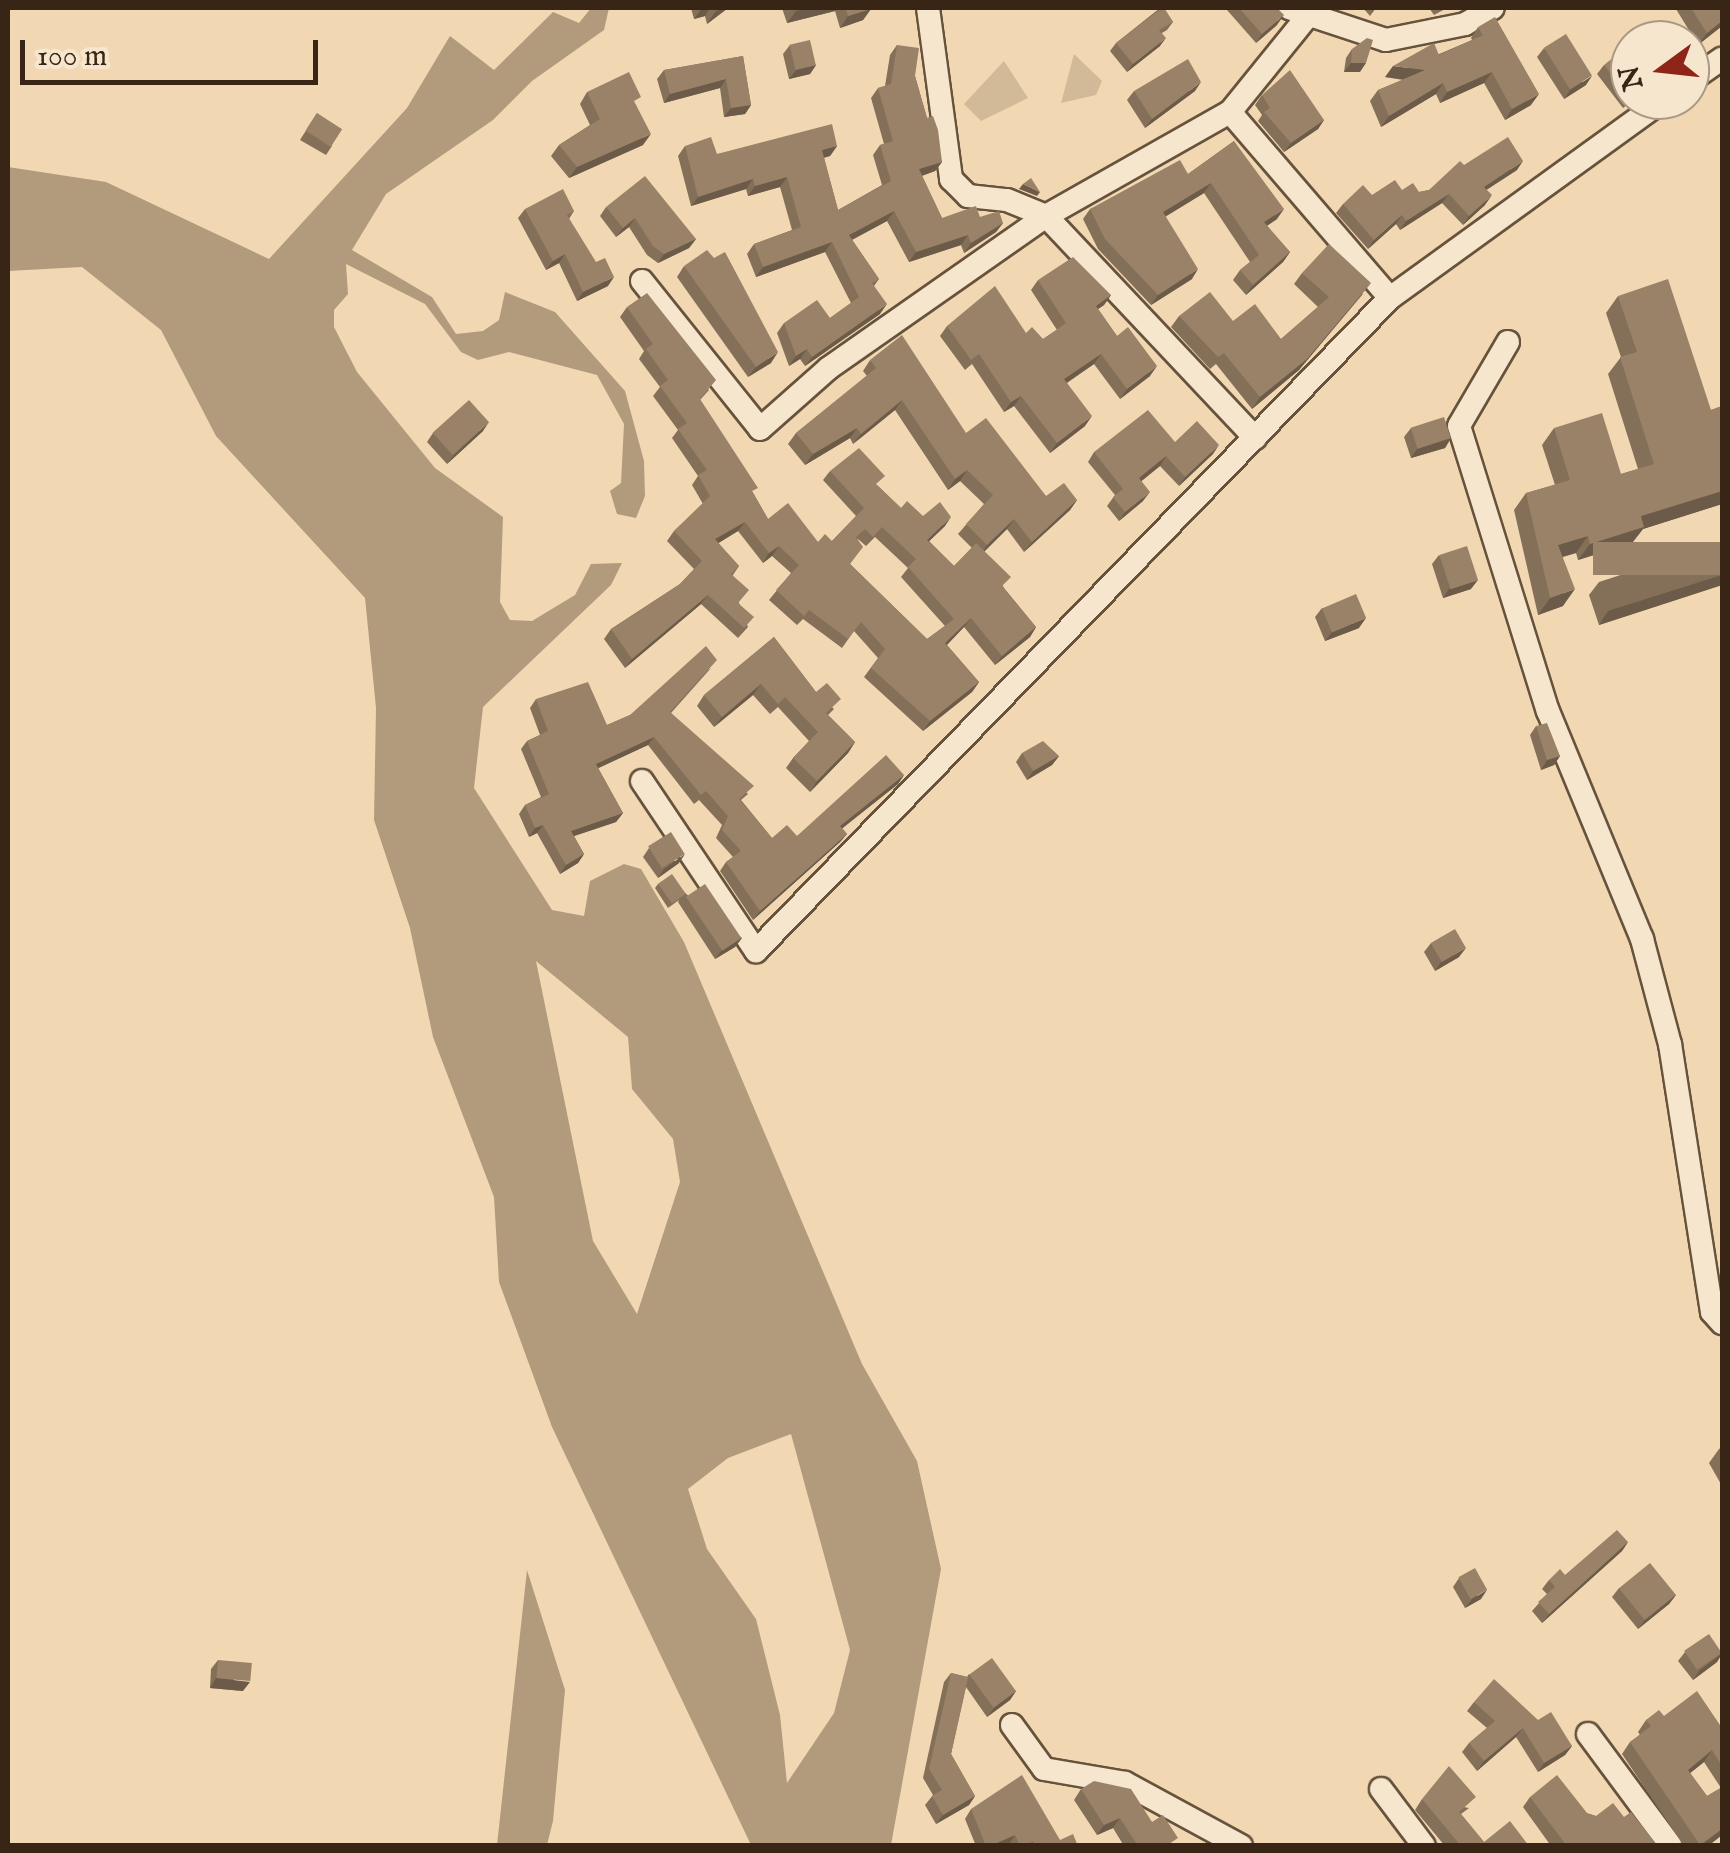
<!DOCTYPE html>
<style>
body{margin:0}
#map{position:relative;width:1730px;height:1853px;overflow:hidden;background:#f1d8b3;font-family:"IM FELL English",serif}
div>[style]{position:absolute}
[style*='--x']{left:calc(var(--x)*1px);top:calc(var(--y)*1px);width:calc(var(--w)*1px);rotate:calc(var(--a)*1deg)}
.green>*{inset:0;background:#d2ba98}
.water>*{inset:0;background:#b29b7d}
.roads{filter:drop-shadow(2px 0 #67523c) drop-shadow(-2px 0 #67523c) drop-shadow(0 2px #67523c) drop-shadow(0 -2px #67523c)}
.street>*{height:22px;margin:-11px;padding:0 11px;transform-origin:11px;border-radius:11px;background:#f6e6ce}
.wall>*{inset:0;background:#847059}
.shaded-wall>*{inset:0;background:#6b5b48}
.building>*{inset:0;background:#998267;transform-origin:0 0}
span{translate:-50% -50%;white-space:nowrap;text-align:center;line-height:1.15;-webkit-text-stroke:8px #f6e6ce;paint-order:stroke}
.frame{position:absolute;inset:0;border:10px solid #392515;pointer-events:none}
.north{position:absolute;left:1610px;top:20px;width:100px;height:100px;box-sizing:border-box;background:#f6e6ce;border:2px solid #aa9984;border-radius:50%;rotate:255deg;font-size:28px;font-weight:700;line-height:40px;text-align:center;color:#392515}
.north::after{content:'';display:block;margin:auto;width:35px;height:45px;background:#8f2418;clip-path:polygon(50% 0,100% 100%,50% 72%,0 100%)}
.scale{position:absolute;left:20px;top:40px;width:298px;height:45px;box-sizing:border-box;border:5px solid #392515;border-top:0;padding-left:12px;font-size:30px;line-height:35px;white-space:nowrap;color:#392515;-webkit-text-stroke:8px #f6e6ce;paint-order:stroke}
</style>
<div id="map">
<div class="green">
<div style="clip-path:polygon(1074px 54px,1102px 81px,1096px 95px,1061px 103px)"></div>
<div style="clip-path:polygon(1004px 61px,1028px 98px,981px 121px,964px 104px)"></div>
</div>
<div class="water">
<div style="clip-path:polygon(evenodd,591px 8px,609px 8px,604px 30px,532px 81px,493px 120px,386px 194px,352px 250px,432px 297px,456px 334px,483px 331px,499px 320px,505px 292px,555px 312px,625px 391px,644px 461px,645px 496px,636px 518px,617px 514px,610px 491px,621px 483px,624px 424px,597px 375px,509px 352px,478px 360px,461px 352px,425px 304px,346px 264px,348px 294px,334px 310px,334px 327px,357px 372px,435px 468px,503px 517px,500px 602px,510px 620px,532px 621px,575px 595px,591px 564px,622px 563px,611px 585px,483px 707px,474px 788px,552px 910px,584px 916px,590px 881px,624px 864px,641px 869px,684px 942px,862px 1364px,917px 1461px,941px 1569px,891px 1845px,751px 1845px,552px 1427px,499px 1282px,494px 1197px,433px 1037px,410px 928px,374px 820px,376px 708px,365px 598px,216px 436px,161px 330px,82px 267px,8px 271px,8px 167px,106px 182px,269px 259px,407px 108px,450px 36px,494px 70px,553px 12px,579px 23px,591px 8px,536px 961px,628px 1037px,632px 1089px,673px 1139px,680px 1182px,637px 1314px,593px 1241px,536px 961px,591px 8px,791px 1434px,850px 1650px,834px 1713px,787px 1783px,780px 1715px,756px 1619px,707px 1549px,688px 1489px,728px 1458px,791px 1434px)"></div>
<div style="clip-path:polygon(527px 1570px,565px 1690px,553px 1821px,547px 1845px,497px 1845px)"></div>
</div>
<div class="roads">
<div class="street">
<div style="--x:928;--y:8;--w:173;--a:82.3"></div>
<div style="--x:951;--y:179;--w:24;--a:45"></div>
<div style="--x:968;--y:196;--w:39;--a:6"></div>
<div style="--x:1007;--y:200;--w:42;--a:22.3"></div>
<div style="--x:1046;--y:216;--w:305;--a:46.7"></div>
<div style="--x:1289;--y:8;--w:102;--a:18.3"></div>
<div style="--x:1386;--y:40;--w:81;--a:-11.4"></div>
<div style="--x:1465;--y:24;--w:32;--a:-30"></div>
<div style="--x:1690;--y:81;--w:39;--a:-35"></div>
<div style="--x:1230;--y:112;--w:245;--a:49.3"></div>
<div style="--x:642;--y:281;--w:189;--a:51.4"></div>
<div style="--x:760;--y:429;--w:92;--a:-41.5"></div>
<div style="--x:829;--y:368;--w:265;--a:-35"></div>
<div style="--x:1046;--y:216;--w:211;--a:-29.5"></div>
<div style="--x:1230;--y:112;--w:122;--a:-51"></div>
<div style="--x:1508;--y:342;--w:97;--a:120.3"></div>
<div style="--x:1459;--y:426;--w:299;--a:72.7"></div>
<div style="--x:1548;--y:711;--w:247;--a:67.6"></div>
<div style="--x:1642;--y:939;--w:109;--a:75.1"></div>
<div style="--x:1670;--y:1044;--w:271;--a:81.1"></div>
<div style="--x:1712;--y:1312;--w:15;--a:48"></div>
<div style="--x:642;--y:781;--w:205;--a:56.2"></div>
<div style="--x:756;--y:951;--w:910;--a:-45.85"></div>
<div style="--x:1390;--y:298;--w:338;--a:-35.9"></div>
<div style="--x:1012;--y:1725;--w:54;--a:54"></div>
<div style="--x:1044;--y:1769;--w:82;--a:9.8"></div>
<div style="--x:1125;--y:1783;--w:132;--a:28.5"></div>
<div style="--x:1588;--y:1734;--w:139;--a:53.5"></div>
<div style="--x:1381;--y:1789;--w:71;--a:53"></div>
</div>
</div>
<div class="wall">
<div style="clip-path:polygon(691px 8px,728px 8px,707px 24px,705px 16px,694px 19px)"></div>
<div style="clip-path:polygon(782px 8px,871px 8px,871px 9px,863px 20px,840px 28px,835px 11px,787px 23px)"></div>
<div style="clip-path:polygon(1160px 8px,1167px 8px,1164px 8px,1173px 22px,1167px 30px,1162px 33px,1160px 46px,1127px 72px,1110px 51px,1116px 43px)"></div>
<div style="clip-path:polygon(1228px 8px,1277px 8px,1277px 25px,1256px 43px,1227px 10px)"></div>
<div style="clip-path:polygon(1363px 8px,1376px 8px,1370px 16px)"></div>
<div style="clip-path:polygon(1429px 8px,1447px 8px,1434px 15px)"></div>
<div style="clip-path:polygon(1677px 8px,1722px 8px,1722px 26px,1698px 45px,1676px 9px)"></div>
<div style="clip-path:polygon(1478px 27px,1531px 105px,1505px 120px,1484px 83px,1440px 103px,1436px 94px,1381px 127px,1370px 101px,1378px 90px,1403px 80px,1385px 77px,1472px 40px,1471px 38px)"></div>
<div style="clip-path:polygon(790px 45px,816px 65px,810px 74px,789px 79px,783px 54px)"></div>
<div style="clip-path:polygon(897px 45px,915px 76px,927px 118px,942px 162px,935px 171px,922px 176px,942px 218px,980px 217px,1003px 223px,996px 232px,964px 253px,961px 245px,909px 262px,887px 221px,852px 240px,879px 279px,874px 286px,880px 314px,805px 366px,800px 359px,789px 366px,777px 333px,784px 323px,830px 318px,851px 303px,825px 252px,756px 277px,747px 254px,754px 244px,792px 230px,780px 187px,748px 196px,746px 189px,691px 206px,678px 156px,685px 146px,717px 154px,837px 146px,830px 156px,824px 158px,838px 210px,882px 185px,873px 155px,880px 145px,884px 144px,871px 98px,878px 88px,885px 86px,890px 55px)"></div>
<div style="clip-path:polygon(1544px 48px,1586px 85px,1564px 99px,1537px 57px)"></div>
<div style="clip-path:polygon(1352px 49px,1360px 72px,1344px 72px,1346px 58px)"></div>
<div style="clip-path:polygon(743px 56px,751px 105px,745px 114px,724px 117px,720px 88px,664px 103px,657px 79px,664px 70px)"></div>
<div style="clip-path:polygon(1604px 65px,1630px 68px,1630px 100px,1633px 100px,1623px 108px,1597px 74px)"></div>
<div style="clip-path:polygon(1134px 91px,1195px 91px,1145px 128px,1127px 100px)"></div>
<div style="clip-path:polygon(587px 92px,636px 105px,643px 145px,569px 178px,551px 156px,559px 145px,590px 125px,580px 104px)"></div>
<div style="clip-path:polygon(1262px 95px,1324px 120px,1318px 129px,1284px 152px,1258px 121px,1262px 115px,1255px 105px)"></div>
<div style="clip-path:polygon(317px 113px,332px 146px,326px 155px,300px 140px)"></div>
<div style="clip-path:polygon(1234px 141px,1277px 219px,1267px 226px,1290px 252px,1283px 262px,1246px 295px,1233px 280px,1240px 270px,1250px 262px,1204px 193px,1165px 217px,1192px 279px,1151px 305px,1098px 249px,1083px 219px,1090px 209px,1188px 174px)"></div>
<div style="clip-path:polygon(1464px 165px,1517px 170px,1486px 190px,1485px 205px,1463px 225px,1442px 203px,1400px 230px,1396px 224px,1368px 249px,1336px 213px,1343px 204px,1372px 195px,1402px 190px,1419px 192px,1429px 190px)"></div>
<div style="clip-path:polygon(606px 207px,696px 239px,689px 248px,658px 263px,647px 255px,629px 227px,616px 237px,600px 216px)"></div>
<div style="clip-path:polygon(525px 209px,574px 211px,569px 219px,608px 286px,577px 301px,559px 263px,546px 270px,518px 218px)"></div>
<div style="clip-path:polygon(684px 266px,771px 363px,748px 377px,677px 277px)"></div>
<div style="clip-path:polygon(1302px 273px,1363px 294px,1299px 370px,1252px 409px,1216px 364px,1210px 369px,1171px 327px,1179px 316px,1233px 321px,1281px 339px,1318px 307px,1294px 284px)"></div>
<div style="clip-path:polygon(1038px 280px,1111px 295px,1104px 305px,1098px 309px,1117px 336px,1150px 376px,1120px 399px,1094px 364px,1067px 383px,1085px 426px,1050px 453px,1014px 406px,1004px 412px,972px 364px,965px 370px,940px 336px,947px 326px,1026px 333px,1043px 339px,1057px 330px,1031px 290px)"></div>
<div style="clip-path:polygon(1618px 296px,1711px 410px,1722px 406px,1722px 504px,1643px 529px,1632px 543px,1578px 560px,1576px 553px,1563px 557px,1563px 606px,1538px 615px,1514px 510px,1526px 493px,1555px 485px,1542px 445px,1554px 428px,1621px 474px,1638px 469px,1608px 374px,1621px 357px,1606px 313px)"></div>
<div style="clip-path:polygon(evenodd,627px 307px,709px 390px,700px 400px,768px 519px,818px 542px,832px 541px,856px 516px,823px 480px,830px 471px,878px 486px,901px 508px,945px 526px,929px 541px,954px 566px,972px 548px,958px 534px,984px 504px,960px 481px,948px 490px,895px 410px,853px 444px,850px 438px,805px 465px,788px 444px,796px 433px,867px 376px,863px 371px,870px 360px,1046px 496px,1077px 500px,1070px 510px,1024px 552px,1007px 529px,984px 551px,1004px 588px,1036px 627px,1030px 637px,995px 665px,964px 627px,947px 645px,979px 682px,972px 692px,923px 731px,864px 677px,878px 658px,854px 631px,842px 648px,803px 619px,797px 625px,769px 600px,791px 573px,772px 556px,763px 563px,738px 531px,718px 543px,739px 566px,733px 575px,739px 603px,748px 627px,738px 638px,701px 604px,625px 668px,604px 639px,611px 629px,680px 584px,694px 569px,667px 541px,674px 531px,703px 504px,692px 485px,698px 476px,672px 438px,678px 430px,653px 396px,660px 387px,639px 359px,644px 351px,620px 317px,627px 307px,875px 537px,908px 568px,901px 577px,945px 626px,927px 639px,850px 564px,858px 539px,866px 546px,875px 537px)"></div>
<div style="clip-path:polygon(1411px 428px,1451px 438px,1445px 448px,1411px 458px,1404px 437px)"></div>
<div style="clip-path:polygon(483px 431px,447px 464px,427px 442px,433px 433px)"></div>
<div style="clip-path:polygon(1175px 442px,1213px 454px,1179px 486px,1160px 466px,1141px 481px,1143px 501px,1119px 521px,1107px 506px,1115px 495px,1088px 462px,1094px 452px)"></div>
<div style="clip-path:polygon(1722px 542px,1722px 585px,1599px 625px,1589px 595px,1599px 582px)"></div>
<div style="clip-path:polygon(1439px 555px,1471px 589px,1443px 598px,1432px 564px)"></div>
<div style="clip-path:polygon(1322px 608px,1359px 628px,1325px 641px,1315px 617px)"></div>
<div style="clip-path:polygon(774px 637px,816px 692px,834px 709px,828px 715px,855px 742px,848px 753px,810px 792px,786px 768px,793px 758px,809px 741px,778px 707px,770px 714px,753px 695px,714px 727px,697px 706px,704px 695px)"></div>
<div style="clip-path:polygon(711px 668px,671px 713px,748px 794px,741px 800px,772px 838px,797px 836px,904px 775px,898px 784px,842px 828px,847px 834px,840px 842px,753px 920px,720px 871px,726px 862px,733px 857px,716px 838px,722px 825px,699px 800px,694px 804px,648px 745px,598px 768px,623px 813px,616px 822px,574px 836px,584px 854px,578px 863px,560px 874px,537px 833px,529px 837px,519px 814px,525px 805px,541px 797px,521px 749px,527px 741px,540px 735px,530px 708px,536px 699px,607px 725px,630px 715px)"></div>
<div style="clip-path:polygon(1536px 726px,1560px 756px,1554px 765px,1541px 770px,1530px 735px)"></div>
<div style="clip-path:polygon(1022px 753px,1059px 756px,1052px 765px,1027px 780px,1016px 762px)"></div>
<div style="clip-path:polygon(649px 848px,679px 863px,658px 878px,643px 857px)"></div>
<div style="clip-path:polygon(658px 884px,685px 893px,742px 938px,735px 947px,715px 959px,678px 902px,679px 900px,668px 908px,655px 888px)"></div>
<div style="clip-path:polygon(1431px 943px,1459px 957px,1435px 971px,1424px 952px)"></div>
<div style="clip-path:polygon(1722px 1447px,1722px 1486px,1709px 1463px,1719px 1449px)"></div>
<div style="clip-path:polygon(1628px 1542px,1622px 1551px,1542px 1623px,1532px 1611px,1547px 1594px,1542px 1589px,1549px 1580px,1565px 1575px)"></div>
<div style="clip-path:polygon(1459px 1578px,1481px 1599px,1465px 1608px,1453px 1587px)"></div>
<div style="clip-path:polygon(1619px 1588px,1676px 1595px,1669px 1604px,1638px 1629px,1612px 1597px)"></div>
<div style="clip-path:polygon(1685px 1652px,1722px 1654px,1717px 1662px,1693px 1680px,1678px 1661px)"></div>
<div style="clip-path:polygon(218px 1660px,243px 1691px,210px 1688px,211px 1669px)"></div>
<div style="clip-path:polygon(951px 1673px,967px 1677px,969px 1674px,1016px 1691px,1010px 1700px,987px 1717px,966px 1687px,951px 1754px,975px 1796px,969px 1805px,936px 1824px,925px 1805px,933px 1795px,923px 1778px,944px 1682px)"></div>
<div style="clip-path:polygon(1474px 1702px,1538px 1720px,1572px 1746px,1565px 1755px,1538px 1772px,1516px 1737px,1477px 1771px,1462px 1752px,1469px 1743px,1487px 1728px,1467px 1711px)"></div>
<div style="clip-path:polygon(evenodd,1664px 1716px,1722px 1728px,1722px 1835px,1708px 1846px,1684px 1846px,1622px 1754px,1630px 1742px,1640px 1735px,1638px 1732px,1646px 1720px,1664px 1716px,1704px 1762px,1721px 1788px,1707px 1796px,1690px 1773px,1704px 1762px)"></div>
<div style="clip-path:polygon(1081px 1789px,1152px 1822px,1173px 1846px,1124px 1846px,1113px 1828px,1097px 1835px,1074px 1800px)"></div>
<div style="clip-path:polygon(1530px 1797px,1596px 1816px,1624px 1817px,1658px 1846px,1551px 1846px,1523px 1807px)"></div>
<div style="clip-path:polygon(1422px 1799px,1469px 1808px,1461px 1814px,1484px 1842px,1529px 1846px,1445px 1846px,1415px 1810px)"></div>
<div style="clip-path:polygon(971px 1809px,1060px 1840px,1078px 1846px,1010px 1846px,1009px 1844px,976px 1846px,965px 1819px)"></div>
</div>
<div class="shaded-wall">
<div style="clip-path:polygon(702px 8px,710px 8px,705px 16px,694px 19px)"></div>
<div style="clip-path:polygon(721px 8px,728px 8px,707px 24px,715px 12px)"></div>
<div style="clip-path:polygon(809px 8px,837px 8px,835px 11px,787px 23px,796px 11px)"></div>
<div style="clip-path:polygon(871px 9px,863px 20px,840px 28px,848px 16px)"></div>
<div style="clip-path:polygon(1284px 15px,1277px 25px,1256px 43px,1262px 34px)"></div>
<div style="clip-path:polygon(1722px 21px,1722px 26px,1698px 45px,1707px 33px)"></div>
<div style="clip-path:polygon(1166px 38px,1160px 46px,1127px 72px,1133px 64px)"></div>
<div style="clip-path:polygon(1351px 63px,1366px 63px,1360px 72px,1344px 72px)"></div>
<div style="clip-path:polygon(816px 65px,810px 74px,789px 79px,796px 70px)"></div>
<div style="clip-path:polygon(1393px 66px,1425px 70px,1417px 81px,1385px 77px)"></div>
<div style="clip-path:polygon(1492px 72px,1484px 83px,1440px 103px,1447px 92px)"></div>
<div style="clip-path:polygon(1592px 76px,1586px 85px,1564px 99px,1570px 90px)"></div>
<div style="clip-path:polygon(726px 79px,720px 88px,664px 103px,670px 94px)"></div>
<div style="clip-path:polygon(1201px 82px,1195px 91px,1145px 128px,1152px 119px)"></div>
<div style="clip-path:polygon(1443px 83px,1436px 94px,1381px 127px,1389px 116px)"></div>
<div style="clip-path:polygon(1539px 94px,1531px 105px,1505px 120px,1512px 109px)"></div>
<div style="clip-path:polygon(751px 105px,745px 114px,724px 117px,731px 108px)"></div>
<div style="clip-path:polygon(1324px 120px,1318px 129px,1284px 152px,1291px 143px)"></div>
<div style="clip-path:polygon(651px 134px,643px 145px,569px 178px,577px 167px)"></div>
<div style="clip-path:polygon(837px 146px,830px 156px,815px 159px,822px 150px)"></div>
<div style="clip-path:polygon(1523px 161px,1517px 170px,1477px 196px,1484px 187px)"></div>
<div style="clip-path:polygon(942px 162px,935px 171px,912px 179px,919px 169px)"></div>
<div style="clip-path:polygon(787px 177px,780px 187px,748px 196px,755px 186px)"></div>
<div style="clip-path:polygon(753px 179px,746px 189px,691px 206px,698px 197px)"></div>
<div style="clip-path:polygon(1211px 183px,1204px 193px,1156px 222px,1163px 212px)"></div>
<div style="clip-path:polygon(1023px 184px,1040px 192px,1037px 196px,1019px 189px)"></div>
<div style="clip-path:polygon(1449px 194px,1442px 203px,1400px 230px,1406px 221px)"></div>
<div style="clip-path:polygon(1492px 195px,1485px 205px,1463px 225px,1469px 216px)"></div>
<div style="clip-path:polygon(1284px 209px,1277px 219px,1257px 232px,1264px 222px)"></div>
<div style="clip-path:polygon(894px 211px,887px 221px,842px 245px,849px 235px)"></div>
<div style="clip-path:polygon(1402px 215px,1396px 224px,1368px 249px,1374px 240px)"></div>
<div style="clip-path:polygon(635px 218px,629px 227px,616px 237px,623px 228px)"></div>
<div style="clip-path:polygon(1003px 223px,996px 232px,964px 253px,971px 243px)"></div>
<div style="clip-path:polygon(968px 235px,961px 245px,909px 262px,916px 252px)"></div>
<div style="clip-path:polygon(696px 239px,689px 248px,658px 263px,664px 254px)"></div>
<div style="clip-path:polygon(832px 242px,825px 252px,756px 277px,763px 267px)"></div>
<div style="clip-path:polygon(1290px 252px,1283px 262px,1246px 295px,1253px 285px)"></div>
<div style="clip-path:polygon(565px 254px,559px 263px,546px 270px,553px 261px)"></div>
<div style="clip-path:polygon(1198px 269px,1192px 279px,1151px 305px,1158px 295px)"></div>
<div style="clip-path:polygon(614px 277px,608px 286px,577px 301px,583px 292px)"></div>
<div style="clip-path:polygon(1371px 283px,1299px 370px,1252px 409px,1260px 397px)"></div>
<div style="clip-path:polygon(1111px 295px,1104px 305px,1089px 315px,1096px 306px)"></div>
<div style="clip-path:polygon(887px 304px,880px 314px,805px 366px,812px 357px)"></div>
<div style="clip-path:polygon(807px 349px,800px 359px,789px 366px,796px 356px)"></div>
<div style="clip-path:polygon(778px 352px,771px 363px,748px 377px,756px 367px)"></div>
<div style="clip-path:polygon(1101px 354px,1094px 364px,1057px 389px,1064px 379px)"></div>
<div style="clip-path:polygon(1157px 366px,1150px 376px,1120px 399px,1127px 389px)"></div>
<div style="clip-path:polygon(1021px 396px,1014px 406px,1004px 412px,1011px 402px)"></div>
<div style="clip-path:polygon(902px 400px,895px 410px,853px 444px,861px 434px)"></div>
<div style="clip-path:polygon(1092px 416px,1085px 426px,1050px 453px,1057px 443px)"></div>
<div style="clip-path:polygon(489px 422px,483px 431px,447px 464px,454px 455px)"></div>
<div style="clip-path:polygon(857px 428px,850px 438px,805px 465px,813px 454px)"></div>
<div style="clip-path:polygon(1451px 438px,1445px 448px,1411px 458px,1417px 449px)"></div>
<div style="clip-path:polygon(1219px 445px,1213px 454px,1179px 486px,1185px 477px)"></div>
<div style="clip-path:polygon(1166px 456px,1160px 466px,1133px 488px,1139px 478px)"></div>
<div style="clip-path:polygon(967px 470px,960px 481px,948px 490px,955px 479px)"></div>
<div style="clip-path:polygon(1722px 491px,1722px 504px,1643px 529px,1632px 543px,1578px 560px,1590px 544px,1641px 516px)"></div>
<div style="clip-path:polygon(1150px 492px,1143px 501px,1119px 521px,1125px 512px)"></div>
<div style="clip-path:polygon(1077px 500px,1070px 510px,1024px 552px,1032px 542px)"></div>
<div style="clip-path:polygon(951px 517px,945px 526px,921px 549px,927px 540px)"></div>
<div style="clip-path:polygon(1014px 519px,1007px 529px,980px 556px,987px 545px)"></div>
<div style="clip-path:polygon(745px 522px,738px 531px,709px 549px,715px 539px)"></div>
<div style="clip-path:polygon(1588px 536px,1576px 553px,1546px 561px,1558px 545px)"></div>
<div style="clip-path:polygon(779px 546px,772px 556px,763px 563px,769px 553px)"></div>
<div style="clip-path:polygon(1722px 575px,1722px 585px,1599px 625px,1608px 611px)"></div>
<div style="clip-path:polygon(1478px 580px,1471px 589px,1443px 598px,1449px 589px)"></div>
<div style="clip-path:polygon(1575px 589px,1563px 606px,1538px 615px,1550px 598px)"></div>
<div style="clip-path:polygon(708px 595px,701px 604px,625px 668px,632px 659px)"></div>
<div style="clip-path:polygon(971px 618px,964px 627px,939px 653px,945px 643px)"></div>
<div style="clip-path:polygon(1366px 618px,1359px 628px,1325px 641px,1332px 632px)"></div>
<div style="clip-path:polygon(1036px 627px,1030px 637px,995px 665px,1002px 656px)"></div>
<div style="clip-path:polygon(979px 682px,972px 692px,923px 731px,930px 721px)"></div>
<div style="clip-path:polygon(761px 684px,753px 695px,714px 727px,722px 717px)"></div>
<div style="clip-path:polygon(654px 737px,648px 745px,590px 772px,596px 764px)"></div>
<div style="clip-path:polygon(855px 742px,848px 753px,810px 792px,817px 781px)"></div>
<div style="clip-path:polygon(1059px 756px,1052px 765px,1027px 780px,1033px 771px)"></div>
<div style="clip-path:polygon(1560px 756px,1554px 765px,1541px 770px,1547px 760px)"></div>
<div style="clip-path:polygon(904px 775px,898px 784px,834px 835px,840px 826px)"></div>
<div style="clip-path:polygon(623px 813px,616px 822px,565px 839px,571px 831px)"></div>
<div style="clip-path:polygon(543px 825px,537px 833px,529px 837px,535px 828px)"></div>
<div style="clip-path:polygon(847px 834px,840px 842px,753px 920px,760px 911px)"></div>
<div style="clip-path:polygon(584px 854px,578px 863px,560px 874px,566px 865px)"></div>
<div style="clip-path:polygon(685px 854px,679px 863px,658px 878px,664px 869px)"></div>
<div style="clip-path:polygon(742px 938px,735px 947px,715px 959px,722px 950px)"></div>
<div style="clip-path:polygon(1466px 948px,1459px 957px,1435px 971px,1441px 962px)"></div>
<div style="clip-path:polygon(1628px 1542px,1622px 1551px,1542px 1623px,1549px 1614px)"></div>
<div style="clip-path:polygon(1487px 1590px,1481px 1599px,1465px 1608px,1472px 1599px)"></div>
<div style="clip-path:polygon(1676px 1595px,1669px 1604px,1638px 1629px,1645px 1620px)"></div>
<div style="clip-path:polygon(1722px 1653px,1717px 1662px,1693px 1680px,1699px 1671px)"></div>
<div style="clip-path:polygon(216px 1678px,250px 1682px,243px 1691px,210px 1688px)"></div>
<div style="clip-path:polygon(1016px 1691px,1010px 1700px,987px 1717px,994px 1708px)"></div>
<div style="clip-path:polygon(1523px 1728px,1516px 1737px,1477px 1771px,1484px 1761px)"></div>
<div style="clip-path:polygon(1572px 1746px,1565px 1755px,1538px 1772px,1544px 1763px)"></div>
<div style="clip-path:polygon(1712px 1750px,1704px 1762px,1679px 1782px,1688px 1770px)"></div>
<div style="clip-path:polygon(975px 1796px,969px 1805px,936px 1824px,943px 1815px)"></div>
<div style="clip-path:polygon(1120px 1818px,1113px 1828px,1097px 1835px,1104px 1825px)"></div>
<div style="clip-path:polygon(1722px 1829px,1722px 1835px,1708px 1846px,1700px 1846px)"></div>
<div style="clip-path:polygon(1015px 1835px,1009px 1844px,1006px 1846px,990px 1846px)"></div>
</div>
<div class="building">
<div style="clip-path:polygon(845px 8px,871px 8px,871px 9px,848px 16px)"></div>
<div style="clip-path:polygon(1162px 8px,1164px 8px,1173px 22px,1159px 30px,1166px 38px,1133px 64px,1116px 43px)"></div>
<div style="clip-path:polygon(1239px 8px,1277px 8px,1284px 15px,1262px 34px)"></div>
<div style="clip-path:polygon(1691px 8px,1722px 8px,1722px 21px,1707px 33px)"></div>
<div style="clip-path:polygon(1495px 17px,1539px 94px,1512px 109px,1492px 72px,1447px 92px,1443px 83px,1389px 116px,1378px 90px,1425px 70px,1393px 66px,1434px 43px,1439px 55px,1483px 35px,1478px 27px)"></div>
<div style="left:1566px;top:34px;width:49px;height:26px;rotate:58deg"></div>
<div style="clip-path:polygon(1367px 38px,1373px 40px,1366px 63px,1351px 63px,1352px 49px)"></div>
<div style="left:810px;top:40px;width:26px;height:21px;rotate:77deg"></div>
<div style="clip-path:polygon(897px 45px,919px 48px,915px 76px,927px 118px,933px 116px,938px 130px,942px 162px,919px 169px,942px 218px,976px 206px,980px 217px,999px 211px,1003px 223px,971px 243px,968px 235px,916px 252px,894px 211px,849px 235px,879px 279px,872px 283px,887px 304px,812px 357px,807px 349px,796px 356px,784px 323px,817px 300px,830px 318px,859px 297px,832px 242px,763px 267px,754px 244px,801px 227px,787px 177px,755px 186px,753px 179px,698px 197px,685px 146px,711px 137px,717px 154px,832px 124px,837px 146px,822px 150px,838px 210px,891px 181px,880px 145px,893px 141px,878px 88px,891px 84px)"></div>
<div style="clip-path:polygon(1619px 53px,1630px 68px,1630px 98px,1604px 65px)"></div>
<div style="clip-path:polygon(743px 56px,751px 105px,731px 108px,726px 79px,670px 94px,664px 70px)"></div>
<div style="clip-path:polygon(1188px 59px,1201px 82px,1152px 119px,1134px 91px)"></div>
<div style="clip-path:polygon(1290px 70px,1324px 120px,1291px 143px,1264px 112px,1270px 108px,1262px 95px)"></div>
<div style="clip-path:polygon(629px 72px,641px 97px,634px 101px,651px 134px,577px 167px,559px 145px,600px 119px,587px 92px)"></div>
<div style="left:317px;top:113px;width:30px;height:21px;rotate:33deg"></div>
<div style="clip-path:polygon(1508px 137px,1523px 161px,1484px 187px,1492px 195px,1469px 216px,1449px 194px,1406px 221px,1402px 215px,1374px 240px,1343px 204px,1363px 185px,1372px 195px,1395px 180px,1402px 190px,1413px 183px,1419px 192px,1429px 190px,1460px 161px,1464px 165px)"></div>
<div style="clip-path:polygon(1234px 141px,1284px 209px,1264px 222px,1290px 252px,1253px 285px,1240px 270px,1259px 255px,1211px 183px,1163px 212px,1198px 269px,1158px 295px,1105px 239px,1090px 209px,1180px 160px,1188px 174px)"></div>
<div style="clip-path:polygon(645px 176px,696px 239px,664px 254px,653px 246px,635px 218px,623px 228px,606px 207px)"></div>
<div style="clip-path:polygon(1031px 178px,1040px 192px,1023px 184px)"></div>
<div style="clip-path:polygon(563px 189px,574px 211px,567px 215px,596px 262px,605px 258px,614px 277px,583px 292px,565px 254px,553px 261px,525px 209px)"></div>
<div style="clip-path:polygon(1329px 244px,1371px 283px,1307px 359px,1260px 397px,1224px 353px,1218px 357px,1179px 316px,1210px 292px,1233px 321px,1255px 304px,1281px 339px,1329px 297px,1302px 273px)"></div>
<div style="clip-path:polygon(707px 250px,714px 258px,725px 252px,778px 352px,756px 367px,684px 266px)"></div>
<div style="clip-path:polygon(1073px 257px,1111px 295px,1096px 306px,1117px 336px,1128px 327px,1157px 366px,1127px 389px,1101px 354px,1064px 379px,1092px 416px,1057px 443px,1021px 396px,1011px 402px,979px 354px,971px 360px,947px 326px,995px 286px,1026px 333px,1032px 327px,1043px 339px,1066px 323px,1038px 280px)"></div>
<div style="clip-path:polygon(1668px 279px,1711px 410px,1722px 406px,1722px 491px,1641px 516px,1644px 527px,1590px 544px,1588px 536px,1558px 545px,1575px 589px,1550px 598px,1526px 493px,1570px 480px,1554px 428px,1602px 413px,1621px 474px,1654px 464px,1620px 357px,1637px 352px,1618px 296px)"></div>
<div style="clip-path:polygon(evenodd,647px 293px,716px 380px,700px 399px,758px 488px,752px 491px,768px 519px,788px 503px,818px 542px,825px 534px,832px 541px,864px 508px,830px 471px,859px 448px,885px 476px,876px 484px,901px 508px,907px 501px,923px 516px,940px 502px,951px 517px,927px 540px,954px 566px,976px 543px,1011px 577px,1002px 586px,1036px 627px,1002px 656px,971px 618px,945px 643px,979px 682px,930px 721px,871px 668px,885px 649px,861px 622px,848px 639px,809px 610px,804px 616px,776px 590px,799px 565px,779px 546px,769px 553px,745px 522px,715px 539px,739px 566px,731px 574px,749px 590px,738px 603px,754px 617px,744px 628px,708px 595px,632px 659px,611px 629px,680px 584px,702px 561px,674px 531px,710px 496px,698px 475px,707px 470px,678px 429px,687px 423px,660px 386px,668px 380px,646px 349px,653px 344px,627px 307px,647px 293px,882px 527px,916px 559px,908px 567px,954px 619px,927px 639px,850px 564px,863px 547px,856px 537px,865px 529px,873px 537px,882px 527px)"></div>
<div style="clip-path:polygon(902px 335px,966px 433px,986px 418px,1046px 496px,1064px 483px,1077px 500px,1032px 542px,1014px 519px,987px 545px,966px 524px,993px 495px,967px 470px,955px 479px,902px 400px,861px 434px,857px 428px,813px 454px,796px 433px,876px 368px,870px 360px)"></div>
<div style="left:469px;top:400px;width:30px;height:49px;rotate:48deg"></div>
<div style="clip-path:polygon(1148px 410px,1175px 442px,1197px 421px,1219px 445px,1185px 477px,1166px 456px,1139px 478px,1150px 492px,1125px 512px,1113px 497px,1123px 489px,1094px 452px)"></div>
<div style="left:1444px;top:417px;width:22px;height:35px;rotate:72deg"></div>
<div style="left:1722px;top:542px;width:33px;height:129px;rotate:90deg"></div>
<div style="left:1467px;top:546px;width:36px;height:29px;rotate:72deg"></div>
<div style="left:1356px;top:594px;width:26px;height:37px;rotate:67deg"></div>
<div style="clip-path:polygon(774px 637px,816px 692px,827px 683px,841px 699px,826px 713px,855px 742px,817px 781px,793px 758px,818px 732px,785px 697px,778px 704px,761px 684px,722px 717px,704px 695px)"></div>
<div style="clip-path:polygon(706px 646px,717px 660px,670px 712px,754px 786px,739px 799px,772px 838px,787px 825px,797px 836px,886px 755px,904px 775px,840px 826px,847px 834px,760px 911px,726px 862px,741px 851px,722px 830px,728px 816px,706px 791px,701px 795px,654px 737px,596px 764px,623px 813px,571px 831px,584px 854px,566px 865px,543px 825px,535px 828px,525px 805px,549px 794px,527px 741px,548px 731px,536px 699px,588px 682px,607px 725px,630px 715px)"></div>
<div style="clip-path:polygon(1547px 723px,1560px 756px,1547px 760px,1536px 726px)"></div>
<div style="clip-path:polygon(1043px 741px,1059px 756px,1033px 771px,1022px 753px)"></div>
<div style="left:671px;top:832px;width:26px;height:27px;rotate:58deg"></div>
<div style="left:672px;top:874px;width:24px;height:17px;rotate:55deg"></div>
<div style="left:705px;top:884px;width:65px;height:23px;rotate:56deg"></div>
<div style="left:1455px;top:929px;width:22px;height:28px;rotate:60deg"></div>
<div style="clip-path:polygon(1617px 1530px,1628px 1542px,1549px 1614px,1538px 1602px,1555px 1587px,1549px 1580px,1560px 1569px,1565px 1575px)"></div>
<div style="left:1650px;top:1563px;width:41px;height:40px;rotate:51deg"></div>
<div style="left:1475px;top:1568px;width:25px;height:19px;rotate:61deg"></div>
<div style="left:1709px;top:1634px;width:23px;height:30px;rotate:56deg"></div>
<div style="left:992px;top:1658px;width:41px;height:28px;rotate:54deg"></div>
<div style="left:218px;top:1660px;width:34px;height:18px;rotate:5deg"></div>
<div style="clip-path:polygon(951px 1673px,968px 1677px,951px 1754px,975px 1796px,943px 1815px,932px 1796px,942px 1790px,929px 1769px)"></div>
<div style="clip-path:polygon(1494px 1679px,1538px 1720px,1551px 1712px,1572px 1746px,1544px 1763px,1523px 1728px,1484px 1761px,1469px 1743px,1495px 1721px,1474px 1702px)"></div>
<div style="clip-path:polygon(1697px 1691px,1722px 1728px,1722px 1766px,1712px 1750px,1688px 1770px,1707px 1796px,1722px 1787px,1722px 1829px,1700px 1845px,1630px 1742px,1651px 1726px,1646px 1720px,1659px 1710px,1664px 1716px)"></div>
<div style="clip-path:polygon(1449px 1766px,1476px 1797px,1459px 1812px,1484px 1842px,1510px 1821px,1529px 1846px,1461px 1846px,1422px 1799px)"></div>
<div style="clip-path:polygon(1022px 1775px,1060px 1840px,1073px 1834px,1078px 1846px,1035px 1846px,1033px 1841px,1025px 1846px,1020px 1846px,1015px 1835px,990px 1846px,986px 1846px,971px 1809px)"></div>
<div style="clip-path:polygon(1557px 1775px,1587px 1813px,1596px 1816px,1613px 1803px,1624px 1817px,1631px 1812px,1658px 1846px,1627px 1846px,1624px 1842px,1619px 1846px,1567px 1846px,1530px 1797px)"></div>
<div style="clip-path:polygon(1094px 1781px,1131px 1789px,1152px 1822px,1163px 1815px,1178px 1838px,1166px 1846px,1138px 1846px,1120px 1818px,1104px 1825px,1081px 1789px)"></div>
</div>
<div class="frame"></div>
<div class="north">N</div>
<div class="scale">100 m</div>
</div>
